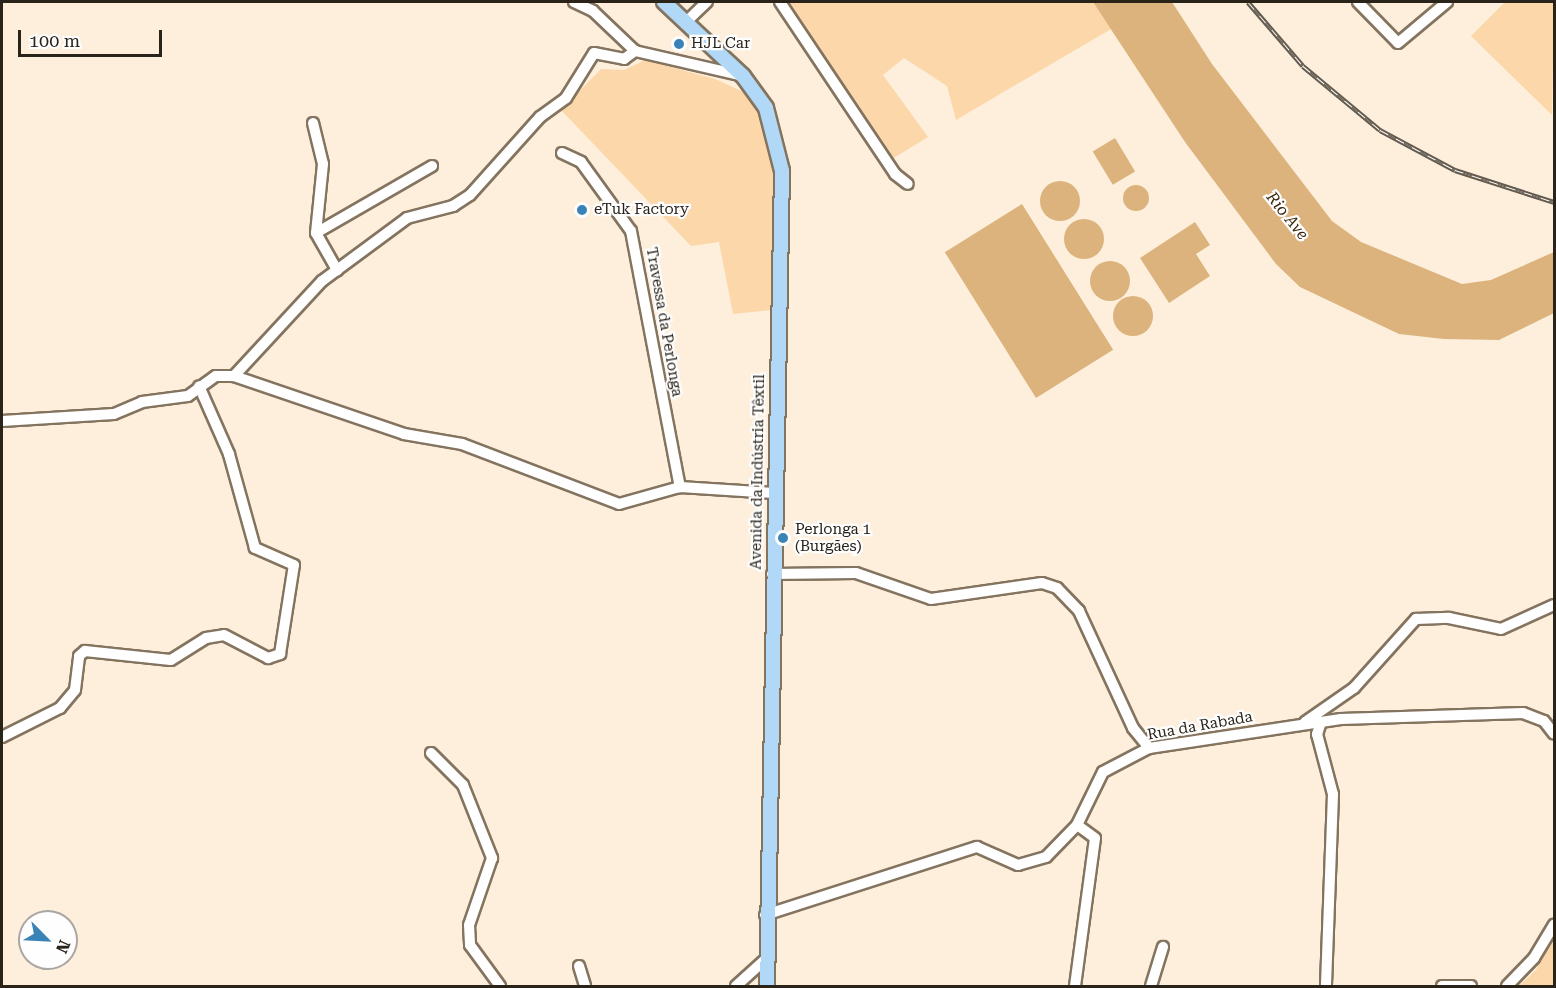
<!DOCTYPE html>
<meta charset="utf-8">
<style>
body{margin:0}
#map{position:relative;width:1556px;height:988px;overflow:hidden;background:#fdefdc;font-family:"Roboto Serif",serif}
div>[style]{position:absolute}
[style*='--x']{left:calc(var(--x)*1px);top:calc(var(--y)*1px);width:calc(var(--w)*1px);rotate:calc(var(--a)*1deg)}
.green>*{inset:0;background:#fbd7a9}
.water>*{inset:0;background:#dcb37d;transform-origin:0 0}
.round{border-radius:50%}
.roads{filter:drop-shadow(2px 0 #84745f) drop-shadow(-2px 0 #84745f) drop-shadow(0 2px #84745f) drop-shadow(0 -2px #84745f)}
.minor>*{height:10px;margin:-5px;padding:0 5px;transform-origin:5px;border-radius:5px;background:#fff}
.major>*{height:14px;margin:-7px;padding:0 7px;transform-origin:7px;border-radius:7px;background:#b1d9f7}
.rail>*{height:5px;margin-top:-2.5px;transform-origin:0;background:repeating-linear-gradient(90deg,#fefefe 0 9px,#635b4f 0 18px);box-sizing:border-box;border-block:2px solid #635b4f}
.dots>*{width:16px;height:16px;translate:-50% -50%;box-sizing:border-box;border:3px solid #fefefe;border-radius:50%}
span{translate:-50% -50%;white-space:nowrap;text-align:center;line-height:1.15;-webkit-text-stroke:4.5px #fefefe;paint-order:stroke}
.poi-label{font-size:15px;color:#29231a}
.left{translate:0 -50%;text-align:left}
.street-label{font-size:15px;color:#29231a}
.water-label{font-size:16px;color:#38260d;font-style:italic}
.frame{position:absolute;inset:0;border:3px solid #29231a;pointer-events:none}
.north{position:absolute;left:18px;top:910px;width:60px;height:60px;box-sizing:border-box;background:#fefefe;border:2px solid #a9a6a3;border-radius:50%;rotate:114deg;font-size:16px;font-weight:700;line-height:24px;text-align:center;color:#29231a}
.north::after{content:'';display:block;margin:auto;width:21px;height:27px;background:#3a83b7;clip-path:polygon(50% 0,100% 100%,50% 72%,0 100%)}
.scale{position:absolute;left:18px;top:30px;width:144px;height:27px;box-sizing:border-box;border:3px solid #29231a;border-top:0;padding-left:8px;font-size:18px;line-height:21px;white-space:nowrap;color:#29231a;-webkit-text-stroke:4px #fefefe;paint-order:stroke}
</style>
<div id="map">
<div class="green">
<div style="clip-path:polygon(787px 2px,1093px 2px,1111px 29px,956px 120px,947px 86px,904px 58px,883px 75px,928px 137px,892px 159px)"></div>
<div style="clip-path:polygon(1505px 2px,1554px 2px,1552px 115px,1471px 36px)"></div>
<div style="clip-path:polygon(645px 60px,715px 79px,750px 95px,760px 113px,775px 164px,771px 310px,733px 314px,719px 242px,691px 246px,561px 110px,601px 69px,624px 70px)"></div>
<div style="clip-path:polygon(1554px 935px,1554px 986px,1519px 986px,1536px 970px)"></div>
</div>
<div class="water">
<div style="clip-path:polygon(1093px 2px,1172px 2px,1212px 64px,1332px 221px,1361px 242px,1462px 284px,1491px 280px,1554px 252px,1554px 313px,1499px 340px,1444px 339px,1399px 334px,1300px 287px,1276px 264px,1185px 142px)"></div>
<div style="left:1115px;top:138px;width:39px;height:26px;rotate:59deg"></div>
<div class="round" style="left:1040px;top:181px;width:40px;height:40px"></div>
<div class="round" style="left:1123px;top:185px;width:26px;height:26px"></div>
<div style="left:1022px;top:204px;width:172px;height:91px;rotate:58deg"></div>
<div class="round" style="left:1064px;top:219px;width:40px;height:40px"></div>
<div style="clip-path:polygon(1195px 222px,1210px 245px,1196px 254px,1210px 276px,1169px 303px,1140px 258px)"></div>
<div class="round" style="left:1090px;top:261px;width:40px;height:40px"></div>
<div class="round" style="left:1113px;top:296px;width:40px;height:40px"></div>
</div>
<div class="roads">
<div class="minor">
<div style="--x:574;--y:2;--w:21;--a:25"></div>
<div style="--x:593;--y:11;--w:58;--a:43.6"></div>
<div style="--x:635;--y:51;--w:111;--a:13"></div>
<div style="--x:780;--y:2;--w:207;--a:56.2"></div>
<div style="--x:895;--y:174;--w:16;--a:38"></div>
<div style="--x:1358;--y:2;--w:57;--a:45.7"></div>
<div style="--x:1398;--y:43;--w:64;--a:-39.9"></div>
<div style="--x:686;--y:22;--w:29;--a:-44"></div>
<div style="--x:313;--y:123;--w:42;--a:76.3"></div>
<div style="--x:323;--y:164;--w:69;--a:95.8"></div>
<div style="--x:316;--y:233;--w:43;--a:60.4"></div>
<div style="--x:562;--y:153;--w:21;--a:25"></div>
<div style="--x:581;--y:162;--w:85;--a:54.1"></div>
<div style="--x:631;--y:231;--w:261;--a:79.2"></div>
<div style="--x:316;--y:233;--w:134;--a:-30"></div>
<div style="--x:234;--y:376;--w:129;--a:-47.2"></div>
<div style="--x:322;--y:281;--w:106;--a:-36.5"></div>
<div style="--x:407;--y:218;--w:48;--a:-14.6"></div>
<div style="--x:453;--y:206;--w:20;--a:-33"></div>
<div style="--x:470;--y:195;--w:105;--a:-48.1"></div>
<div style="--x:540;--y:117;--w:32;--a:-36"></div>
<div style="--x:566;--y:98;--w:53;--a:-58.1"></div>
<div style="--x:594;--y:53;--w:31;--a:11"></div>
<div style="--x:624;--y:59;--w:14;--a:-36"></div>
<div style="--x:2;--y:421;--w:112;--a:-3.6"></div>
<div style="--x:114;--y:414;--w:30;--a:-23"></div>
<div style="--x:142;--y:402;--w:46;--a:-7.4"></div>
<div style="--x:188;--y:396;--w:34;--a:-36"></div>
<div style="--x:216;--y:376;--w:18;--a:0"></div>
<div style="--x:234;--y:376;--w:180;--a:18.8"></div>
<div style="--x:404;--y:434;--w:59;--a:9.8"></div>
<div style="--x:462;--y:444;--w:168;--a:20.9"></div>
<div style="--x:619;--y:504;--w:63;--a:-15.6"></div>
<div style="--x:680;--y:487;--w:94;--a:3.7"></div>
<div style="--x:772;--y:574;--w:84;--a:-0.7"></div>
<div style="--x:856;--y:573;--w:79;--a:19.1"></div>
<div style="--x:931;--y:599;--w:112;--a:-8.2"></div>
<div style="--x:1042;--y:583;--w:16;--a:18"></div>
<div style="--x:1057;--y:588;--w:32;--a:46"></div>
<div style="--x:1079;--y:611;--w:129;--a:65.2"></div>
<div style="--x:1133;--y:728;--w:26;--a:51"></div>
<div style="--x:1305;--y:722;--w:60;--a:-34.8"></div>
<div style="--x:1354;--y:688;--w:93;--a:-48.1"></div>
<div style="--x:1416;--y:619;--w:33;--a:-2"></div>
<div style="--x:1449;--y:618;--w:53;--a:11.9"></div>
<div style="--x:1501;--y:629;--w:58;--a:-24.4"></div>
<div style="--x:1321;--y:722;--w:13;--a:108"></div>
<div style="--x:1317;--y:734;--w:62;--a:75.1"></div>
<div style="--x:1333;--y:794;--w:192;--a:92.1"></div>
<div style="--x:2;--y:737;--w:65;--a:-26.6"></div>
<div style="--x:60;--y:708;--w:23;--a:-50"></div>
<div style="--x:75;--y:690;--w:34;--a:-83"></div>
<div style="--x:79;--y:656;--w:8;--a:-40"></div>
<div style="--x:85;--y:651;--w:86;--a:6"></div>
<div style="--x:171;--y:660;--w:41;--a:-32.2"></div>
<div style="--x:206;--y:638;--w:18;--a:-9"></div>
<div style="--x:224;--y:635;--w:50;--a:27.6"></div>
<div style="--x:268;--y:658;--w:13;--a:-18"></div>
<div style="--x:280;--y:654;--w:90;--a:-81.1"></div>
<div style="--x:294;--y:565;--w:43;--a:-156.4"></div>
<div style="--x:255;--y:548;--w:98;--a:-105.5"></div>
<div style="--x:229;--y:454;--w:74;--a:-113.8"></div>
<div style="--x:431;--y:753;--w:45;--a:45"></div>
<div style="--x:463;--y:785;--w:79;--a:68.3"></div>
<div style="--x:492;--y:858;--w:71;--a:108.9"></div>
<div style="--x:469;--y:925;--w:20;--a:87"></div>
<div style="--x:470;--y:945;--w:51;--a:53.8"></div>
<div style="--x:765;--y:915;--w:223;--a:-17.8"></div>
<div style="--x:977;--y:847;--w:45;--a:23.7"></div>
<div style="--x:1018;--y:865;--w:29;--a:-16"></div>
<div style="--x:1046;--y:857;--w:45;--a:-45.9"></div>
<div style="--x:1077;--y:825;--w:59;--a:-63.9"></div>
<div style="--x:1103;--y:772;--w:52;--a:-27.6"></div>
<div style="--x:1149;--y:748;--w:194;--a:-8.6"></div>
<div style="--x:1341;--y:719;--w:182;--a:-1.9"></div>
<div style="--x:1523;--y:713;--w:22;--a:21"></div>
<div style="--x:1544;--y:721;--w:16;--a:52"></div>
<div style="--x:579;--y:966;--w:21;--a:73"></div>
<div style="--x:736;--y:986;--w:38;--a:-42"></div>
<div style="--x:1075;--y:986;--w:149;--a:-82.3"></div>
<div style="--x:1095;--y:838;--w:22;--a:-144"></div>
<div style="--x:1151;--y:986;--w:41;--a:-72.9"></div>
<div style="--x:1442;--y:986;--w:29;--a:0"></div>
<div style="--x:1507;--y:986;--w:39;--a:-46"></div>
<div style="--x:1534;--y:958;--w:39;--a:-59"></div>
</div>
<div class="major">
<div style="--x:664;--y:2;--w:108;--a:43.1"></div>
<div style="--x:743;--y:76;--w:39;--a:54"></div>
<div style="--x:766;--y:108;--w:65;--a:75.7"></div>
<div style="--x:782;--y:171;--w:815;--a:91.05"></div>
</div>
</div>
<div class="rail">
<div style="--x:1248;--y:2;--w:84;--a:49.3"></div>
<div style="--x:1303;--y:66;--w:100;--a:39.7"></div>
<div style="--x:1380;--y:130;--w:85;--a:28.1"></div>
<div style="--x:1455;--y:170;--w:104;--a:17.9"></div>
</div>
<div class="dots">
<div style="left:679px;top:44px;background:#3a83b7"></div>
<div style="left:582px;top:210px;background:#3a83b7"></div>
<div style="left:783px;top:538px;background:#3a83b7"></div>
</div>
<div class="poi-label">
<span class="left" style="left:691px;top:44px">HJL Car</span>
<span class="left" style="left:594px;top:210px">eTuk Factory</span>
<span class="left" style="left:795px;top:538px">Perlonga 1<br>(Burgães)</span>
</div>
<div class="street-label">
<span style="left:664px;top:322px;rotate:80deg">Travessa da Perlonga</span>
<span style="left:758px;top:472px;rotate:-89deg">Avenida da Indústria Têxtil</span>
<span style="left:1200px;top:726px;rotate:-10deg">Rua da Rabada</span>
</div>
<div class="water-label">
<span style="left:1287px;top:216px;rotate:51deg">Rio Ave</span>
</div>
<div class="frame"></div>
<div class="north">N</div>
<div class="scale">100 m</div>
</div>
